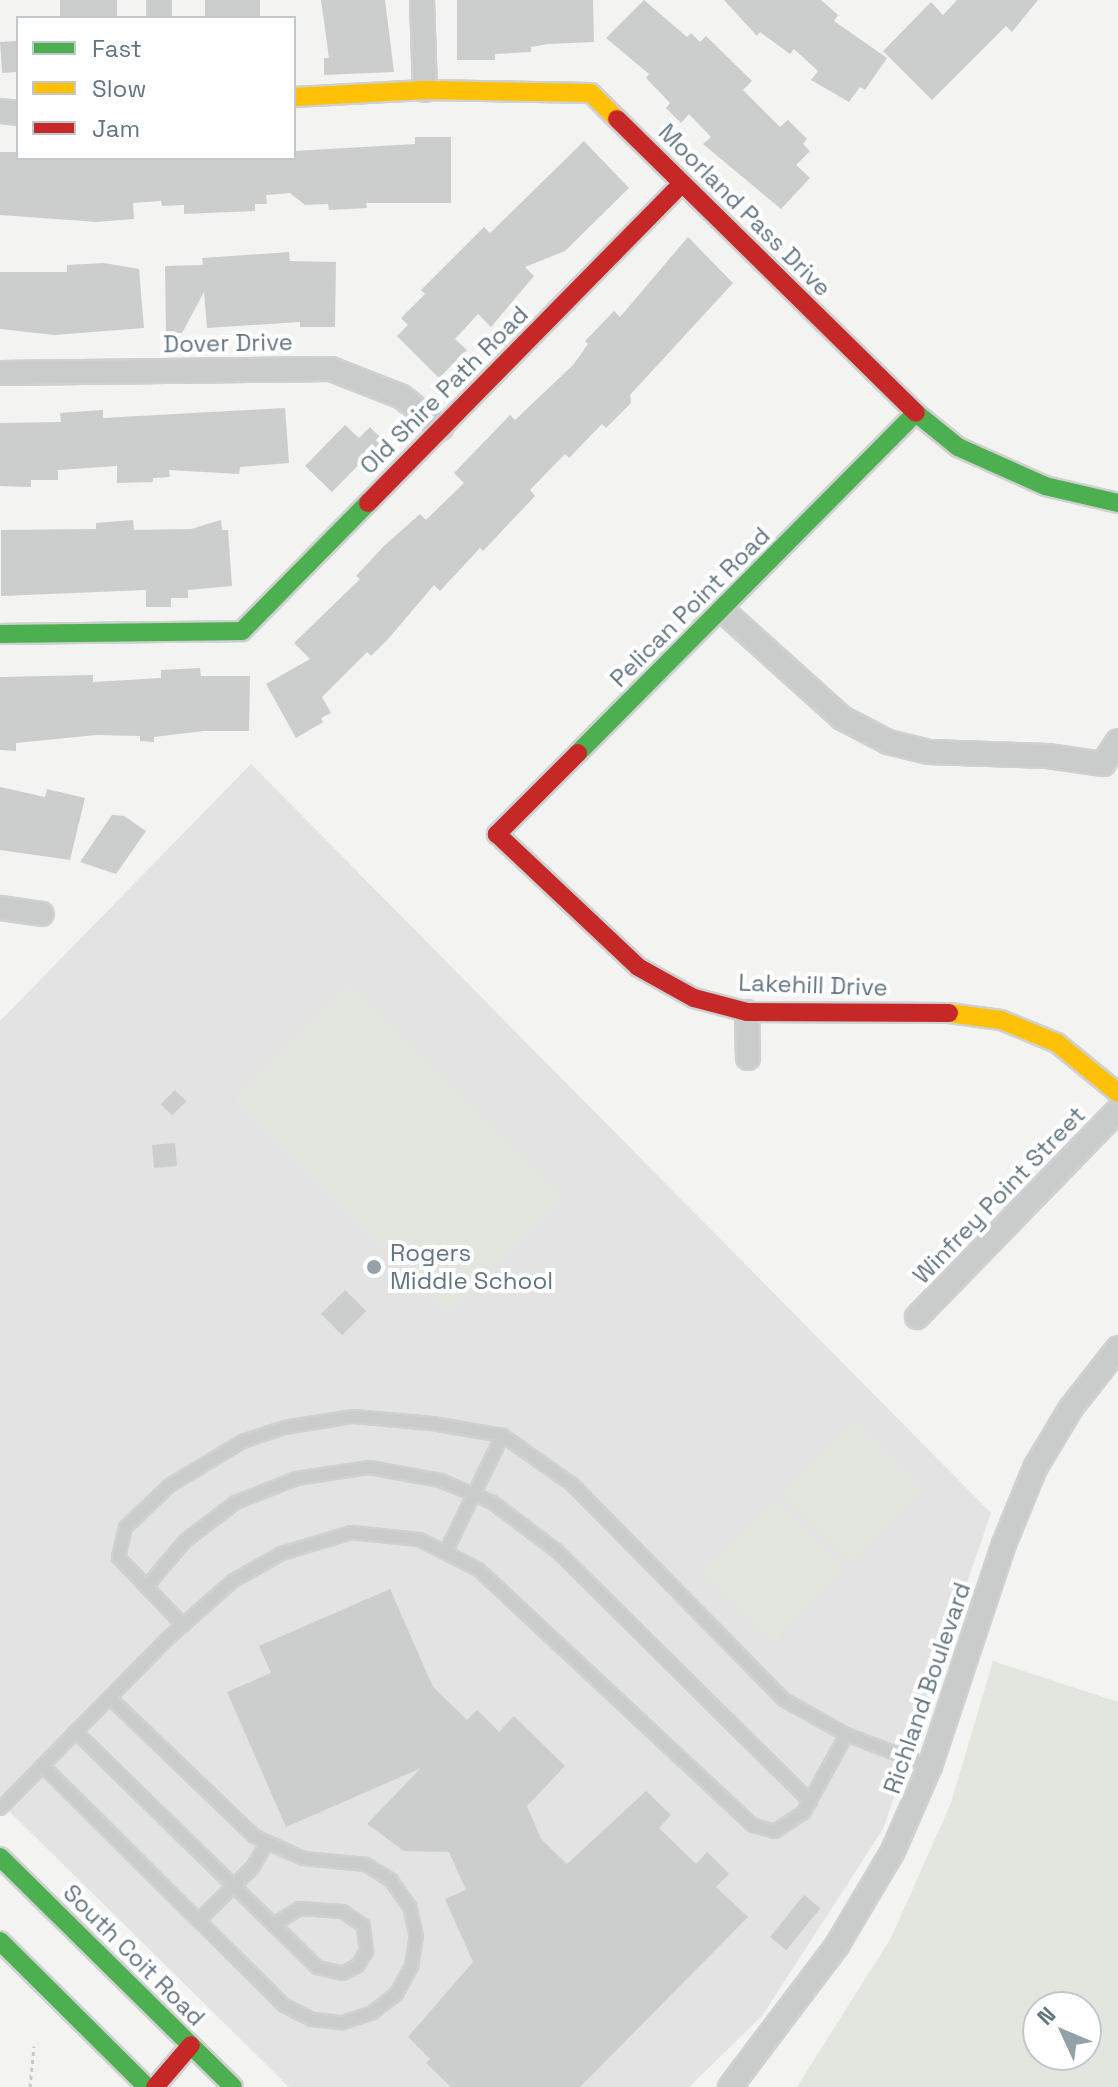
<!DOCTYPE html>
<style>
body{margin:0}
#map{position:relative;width:1118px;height:2087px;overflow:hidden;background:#f3f3f1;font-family:"Space Grotesk",sans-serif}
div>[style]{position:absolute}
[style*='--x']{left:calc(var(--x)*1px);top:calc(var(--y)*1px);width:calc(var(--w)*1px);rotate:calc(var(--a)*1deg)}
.built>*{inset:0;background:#e2e3e2}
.green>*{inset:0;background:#e2e6df;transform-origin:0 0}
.building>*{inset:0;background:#cccecd;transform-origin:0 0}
.path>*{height:3px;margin-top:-1.5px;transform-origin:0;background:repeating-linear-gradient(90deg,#c8c9c9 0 4px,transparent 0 8px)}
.roads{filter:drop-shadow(2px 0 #cfd1d1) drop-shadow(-2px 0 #cfd1d1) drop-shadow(0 2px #cfd1d1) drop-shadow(0 -2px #cfd1d1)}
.lane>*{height:11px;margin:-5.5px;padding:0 5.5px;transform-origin:5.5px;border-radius:5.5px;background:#cacccc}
.street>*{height:22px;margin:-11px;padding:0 11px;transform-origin:11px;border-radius:11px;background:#cacccc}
.fast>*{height:18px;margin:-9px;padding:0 9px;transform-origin:9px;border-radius:9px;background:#4caf50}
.slow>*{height:18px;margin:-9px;padding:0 9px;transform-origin:9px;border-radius:9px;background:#ffc107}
.jam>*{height:18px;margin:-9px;padding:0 9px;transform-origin:9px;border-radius:9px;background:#c62828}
.dots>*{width:22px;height:22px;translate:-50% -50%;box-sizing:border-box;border:4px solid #fff;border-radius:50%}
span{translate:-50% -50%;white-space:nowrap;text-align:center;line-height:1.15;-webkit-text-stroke:8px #fff;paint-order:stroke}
.street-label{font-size:24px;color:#627582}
.poi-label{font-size:24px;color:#627582}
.left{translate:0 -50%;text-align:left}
.legend{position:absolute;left:16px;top:16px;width:280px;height:144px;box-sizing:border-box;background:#fff;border:2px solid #c0c8cd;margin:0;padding:10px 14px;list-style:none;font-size:24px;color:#627582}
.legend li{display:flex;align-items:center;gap:16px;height:40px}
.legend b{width:40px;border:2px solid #c0c8cd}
.north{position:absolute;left:1022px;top:1991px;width:80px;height:80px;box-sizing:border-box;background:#fff;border:2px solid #c0c8cd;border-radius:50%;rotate:314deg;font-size:22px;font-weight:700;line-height:32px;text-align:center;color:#627582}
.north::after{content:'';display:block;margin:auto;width:28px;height:36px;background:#95a1a9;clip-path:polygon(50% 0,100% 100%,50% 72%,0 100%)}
</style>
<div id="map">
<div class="built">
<div style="clip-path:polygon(251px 764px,991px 1513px,883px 1829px,762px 2016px,689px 2087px,289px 2087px,0 1802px,0 1021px)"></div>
</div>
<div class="green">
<div style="left:348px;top:984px;width:304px;height:163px;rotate:45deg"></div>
<div style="left:855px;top:1420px;width:98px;height:102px;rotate:45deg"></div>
<div style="left:775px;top:1499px;width:100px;height:102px;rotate:45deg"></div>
<div style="clip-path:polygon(evenodd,993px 1661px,1118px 1702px,1118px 2087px,797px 2087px,891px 1938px,951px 1803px,993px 1661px,1038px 2007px,1086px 2007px,1086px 2055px,1038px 2055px,1038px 2007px)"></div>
</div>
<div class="building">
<div style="left:60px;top:0;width:57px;height:18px"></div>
<div style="left:205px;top:0;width:55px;height:17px"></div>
<div style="clip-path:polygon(321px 0,385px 0,394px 72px,324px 75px,324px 58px,329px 58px)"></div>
<div style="clip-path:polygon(457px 0,593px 0,594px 42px,548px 44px,531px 47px,531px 52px,495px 54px,495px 60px,457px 60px)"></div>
<div style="clip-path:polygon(644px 0,687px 37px,691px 33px,700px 42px,706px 36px,752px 81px,743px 90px,780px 127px,788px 120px,807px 139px,803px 144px,810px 151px,796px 165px,810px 178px,781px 209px,703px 144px,711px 137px,689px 114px,681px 123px,666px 108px,670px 103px,646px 78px,649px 74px,606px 38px)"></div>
<div style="clip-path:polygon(724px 0,821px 0,838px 15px,834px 21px,887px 58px,865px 90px,860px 87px,849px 102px,811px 80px,818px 71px,794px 49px,790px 54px,760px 32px,757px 36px)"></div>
<div style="clip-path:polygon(957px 0,1038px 0,1012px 32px,1006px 26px,932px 100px,883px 51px,931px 2px,943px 15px)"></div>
<div style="left:16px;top:41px;width:31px;height:16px;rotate:86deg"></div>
<div style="clip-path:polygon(415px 137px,451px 137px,451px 203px,366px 203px,367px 208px,329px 210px,328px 204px,305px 205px,290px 193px,266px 195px,267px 204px,255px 204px,255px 211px,184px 214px,184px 205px,162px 206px,161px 201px,133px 203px,134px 219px,97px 222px,0 215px,0 152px,18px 152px,18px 158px,294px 158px,294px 151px,415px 144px)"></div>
<div style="clip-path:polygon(584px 141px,629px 188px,565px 251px,525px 267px,534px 276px,491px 327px,478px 314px,455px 339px,467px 350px,439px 378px,397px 336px,408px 325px,401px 318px,425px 294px,421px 290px,484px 227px,490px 233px)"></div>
<div style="clip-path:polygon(688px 237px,733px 283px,630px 395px,631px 403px,606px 428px,602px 424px,569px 458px,565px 454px,530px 490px,535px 496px,483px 551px,480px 548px,440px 591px,434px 585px,389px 638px,371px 656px,367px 652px,322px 697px,331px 713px,321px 718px,323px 722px,296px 738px,266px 684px,310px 659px,294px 643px,360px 579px,356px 576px,384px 546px,420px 514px,426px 520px,464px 483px,454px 473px,510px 415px,515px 420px,573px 365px,588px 344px,585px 341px,614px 311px,620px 317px)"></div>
<div style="clip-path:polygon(289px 252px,290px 261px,336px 262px,335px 327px,300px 327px,300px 322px,207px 328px,204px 292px,182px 333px,166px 333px,165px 266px,203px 265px,202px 258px)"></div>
<div style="clip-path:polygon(104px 263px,139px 269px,144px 328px,54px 335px,0 329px,0 272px,67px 272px,67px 265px)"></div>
<div style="clip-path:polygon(285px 408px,289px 463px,240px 467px,239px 474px,169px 470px,170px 477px,153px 478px,153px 482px,117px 483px,117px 466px,58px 470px,58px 480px,31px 480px,31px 487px,0 486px,0 423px,61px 422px,60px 413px,103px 410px,103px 418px)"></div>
<div style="clip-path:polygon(345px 425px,359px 438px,370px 427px,383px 440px,332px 492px,305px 466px)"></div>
<div style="clip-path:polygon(133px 520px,134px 530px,191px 529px,221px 520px,222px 530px,228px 530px,232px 586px,188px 590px,188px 598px,171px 598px,171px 607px,146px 607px,146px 590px,1px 596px,1px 530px,96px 529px,96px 523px)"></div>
<div style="clip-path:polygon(200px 668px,201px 676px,250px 676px,249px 731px,204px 731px,154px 737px,154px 742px,140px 741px,140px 736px,96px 735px,16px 743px,16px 751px,0 750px,0 677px,93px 675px,93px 682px,161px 678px,161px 670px)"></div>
<div style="clip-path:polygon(0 787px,45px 797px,47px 789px,85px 798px,70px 860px,0 850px)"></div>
<div style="clip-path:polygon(112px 815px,124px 816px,146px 831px,116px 874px,80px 862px)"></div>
<div style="left:175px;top:1090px;width:16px;height:20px;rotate:45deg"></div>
<div style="left:175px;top:1143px;width:23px;height:23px;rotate:85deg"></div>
<div style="left:345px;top:1290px;width:30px;height:34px;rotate:45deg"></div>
<div style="clip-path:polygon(390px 1589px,433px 1687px,467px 1720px,477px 1710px,499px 1732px,514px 1716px,565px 1766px,527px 1806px,541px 1839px,567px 1864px,646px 1791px,671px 1815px,659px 1828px,696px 1864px,707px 1852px,729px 1874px,716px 1887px,748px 1917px,580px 2087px,451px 2087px,426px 2063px,430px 2059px,408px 2037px,473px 1962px,445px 1899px,466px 1890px,449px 1852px,404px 1851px,367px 1824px,421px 1768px,286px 1827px,227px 1692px,271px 1673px,259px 1646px)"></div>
<div style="left:804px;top:1895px;width:21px;height:54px;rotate:39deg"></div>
</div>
<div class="path">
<div style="--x:30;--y:2087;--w:41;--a:-84.4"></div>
</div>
<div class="roads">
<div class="lane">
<div style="--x:445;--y:1552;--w:130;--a:-64"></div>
<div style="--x:146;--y:1586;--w:60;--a:-49.7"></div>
<div style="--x:185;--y:1540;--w:63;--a:-37.2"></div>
<div style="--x:235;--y:1502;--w:66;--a:-21.5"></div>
<div style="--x:296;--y:1478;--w:74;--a:-8.6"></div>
<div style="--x:369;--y:1467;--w:72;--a:10.4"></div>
<div style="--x:440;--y:1480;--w:56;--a:22.9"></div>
<div style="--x:492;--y:1502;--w:80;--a:36.9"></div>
<div style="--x:556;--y:1550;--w:357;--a:44.7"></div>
<div style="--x:183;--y:1625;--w:94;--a:-133.7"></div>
<div style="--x:118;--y:1557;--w:31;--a:-77"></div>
<div style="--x:125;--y:1527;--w:61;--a:-43.7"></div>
<div style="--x:169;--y:1485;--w:85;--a:-31.1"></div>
<div style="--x:242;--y:1441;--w:44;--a:-18.4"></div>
<div style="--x:284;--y:1427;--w:70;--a:-9.1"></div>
<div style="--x:353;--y:1416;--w:79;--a:5.1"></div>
<div style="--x:432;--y:1423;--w:71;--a:9.7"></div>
<div style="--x:502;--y:1435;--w:85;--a:35"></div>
<div style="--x:572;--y:1484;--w:301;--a:45.5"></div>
<div style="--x:783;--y:1699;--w:72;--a:29.1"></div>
<div style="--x:75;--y:1731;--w:277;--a:44.3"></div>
<div style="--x:273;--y:1924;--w:62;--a:44.3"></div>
<div style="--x:317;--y:1967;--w:26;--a:13"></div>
<div style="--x:342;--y:1973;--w:17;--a:-28"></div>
<div style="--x:357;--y:1965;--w:17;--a:-57"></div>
<div style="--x:366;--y:1951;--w:26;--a:-97"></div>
<div style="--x:363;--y:1925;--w:25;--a:-146"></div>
<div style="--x:342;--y:1911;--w:43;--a:-176"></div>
<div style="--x:299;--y:1908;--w:31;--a:148"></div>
<div style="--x:42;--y:1765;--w:341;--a:44.8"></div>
<div style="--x:284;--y:2005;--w:30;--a:27"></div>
<div style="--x:311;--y:2019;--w:31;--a:6"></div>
<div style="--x:342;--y:2022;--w:32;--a:-18"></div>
<div style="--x:372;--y:2012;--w:31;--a:-38"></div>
<div style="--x:396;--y:1993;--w:31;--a:-61"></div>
<div style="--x:411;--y:1966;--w:30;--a:-81"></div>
<div style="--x:416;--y:1936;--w:31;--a:-103"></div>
<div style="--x:409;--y:1906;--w:32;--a:-125"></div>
<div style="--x:391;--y:1880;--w:31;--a:-148"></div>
<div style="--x:365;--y:1864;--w:62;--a:-174.5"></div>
<div style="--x:303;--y:1858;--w:54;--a:-155.8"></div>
<div style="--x:254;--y:1836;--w:201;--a:-136.2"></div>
<div style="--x:0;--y:1808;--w:237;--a:-45.5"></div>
<div style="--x:166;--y:1639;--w:89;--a:-41.4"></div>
<div style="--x:233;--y:1580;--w:55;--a:-29.4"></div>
<div style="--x:281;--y:1553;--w:73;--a:-16.7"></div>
<div style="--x:351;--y:1532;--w:68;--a:5.9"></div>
<div style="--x:419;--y:1539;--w:66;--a:27"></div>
<div style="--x:478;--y:1569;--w:376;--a:43"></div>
<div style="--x:753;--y:1825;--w:22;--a:16"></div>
<div style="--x:774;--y:1831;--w:35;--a:-33"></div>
<div style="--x:803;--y:1812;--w:89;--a:-61.1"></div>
<div style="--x:846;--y:1734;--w:90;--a:20.9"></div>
<div style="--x:198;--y:1920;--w:76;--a:-44.5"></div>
<div style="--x:252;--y:1867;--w:28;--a:-60"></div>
</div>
<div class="street">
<div style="--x:159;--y:0;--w:18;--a:90"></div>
<div style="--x:422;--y:0;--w:90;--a:88.1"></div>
<div style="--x:0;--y:111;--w:18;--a:6"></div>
<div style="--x:0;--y:373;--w:331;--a:-0.7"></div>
<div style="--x:331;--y:369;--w:76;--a:21.5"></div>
<div style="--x:402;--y:397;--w:50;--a:38.5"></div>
<div style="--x:721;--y:609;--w:163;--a:42"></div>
<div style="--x:842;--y:718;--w:52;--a:27.6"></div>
<div style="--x:888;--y:742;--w:42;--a:13.7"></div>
<div style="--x:929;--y:752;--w:119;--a:1.9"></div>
<div style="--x:1048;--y:756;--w:56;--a:8.3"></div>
<div style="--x:1103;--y:764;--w:27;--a:-57"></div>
<div style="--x:0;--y:908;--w:42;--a:8.1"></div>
<div style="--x:747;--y:1012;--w:46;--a:88.8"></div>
<div style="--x:917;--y:1317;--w:289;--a:-45.8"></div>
<div style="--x:730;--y:2087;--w:176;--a:-52.9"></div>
<div style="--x:836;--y:1947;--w:112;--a:-59.3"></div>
<div style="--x:893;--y:1851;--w:93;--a:-66.5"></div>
<div style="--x:930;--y:1766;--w:234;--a:-71.6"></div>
<div style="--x:1004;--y:1544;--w:82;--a:-67.8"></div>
<div style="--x:1035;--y:1468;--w:70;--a:-59"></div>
<div style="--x:1071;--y:1408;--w:76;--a:-51.9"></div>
</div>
<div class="fast">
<div style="--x:916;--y:413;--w:54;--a:39"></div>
<div style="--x:958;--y:447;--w:95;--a:24.1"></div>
<div style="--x:1045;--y:486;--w:75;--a:13.1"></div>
<div style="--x:0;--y:634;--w:242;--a:-0.7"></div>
<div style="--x:242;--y:631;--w:180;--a:-45.5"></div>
<div style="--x:578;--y:753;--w:479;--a:-45.2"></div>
<div style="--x:0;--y:1857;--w:327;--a:44.6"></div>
<div style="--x:0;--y:1941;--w:207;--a:44.8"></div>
</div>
<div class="slow">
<div style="--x:294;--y:97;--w:131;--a:-3.1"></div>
<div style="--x:425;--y:90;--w:166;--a:1"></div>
<div style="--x:591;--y:93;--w:37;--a:45"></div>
<div style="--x:949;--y:1013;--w:52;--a:7.7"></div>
<div style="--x:1001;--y:1020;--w:61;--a:22.3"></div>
<div style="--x:1057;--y:1043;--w:79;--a:39.3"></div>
</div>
<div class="jam">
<div style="--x:617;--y:119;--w:419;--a:44.5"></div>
<div style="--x:368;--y:503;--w:448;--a:-45.5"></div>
<div style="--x:578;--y:753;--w:115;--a:135"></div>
<div style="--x:497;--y:834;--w:194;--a:43.3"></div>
<div style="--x:638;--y:967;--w:64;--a:29"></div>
<div style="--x:694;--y:998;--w:55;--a:14.8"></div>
<div style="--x:747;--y:1012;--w:202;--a:0.3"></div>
<div style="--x:155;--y:2087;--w:55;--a:-49.4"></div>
</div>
</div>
<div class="dots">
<div style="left:374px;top:1267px;background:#95a1a9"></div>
</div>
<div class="street-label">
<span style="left:745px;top:210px;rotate:45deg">Moorland Pass Drive</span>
<span style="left:228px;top:343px;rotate:-1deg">Dover Drive</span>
<span style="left:444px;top:390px;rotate:-45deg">Old Shire Path Road</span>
<span style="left:690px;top:607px;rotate:-45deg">Pelican Point Road</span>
<span style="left:813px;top:985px;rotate:2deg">Lakehill Drive</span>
<span style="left:999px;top:1195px;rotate:-46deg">Winfrey Point Street</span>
<span style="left:927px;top:1688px;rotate:-71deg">Richland Boulevard</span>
<span style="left:134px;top:1955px;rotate:45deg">South Coit Road</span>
</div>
<div class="poi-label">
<span class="left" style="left:390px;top:1267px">Rogers<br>Middle School</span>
</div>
<ul class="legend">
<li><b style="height:10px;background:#4caf50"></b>Fast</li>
<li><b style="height:10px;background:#ffc107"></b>Slow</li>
<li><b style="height:10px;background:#c62828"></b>Jam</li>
</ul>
<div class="north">N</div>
</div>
